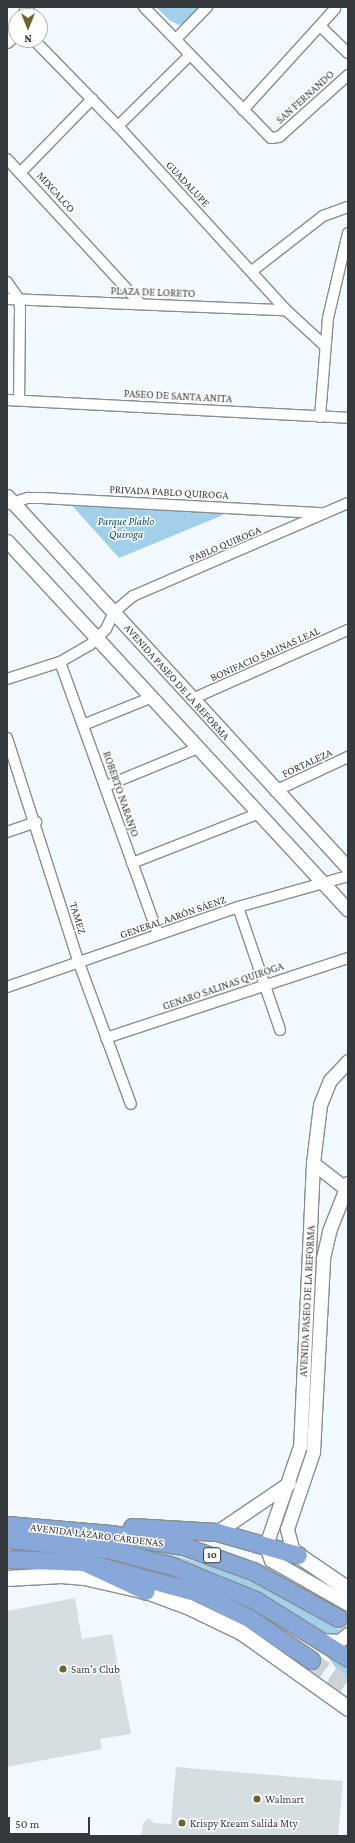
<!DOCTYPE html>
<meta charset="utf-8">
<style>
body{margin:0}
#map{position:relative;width:355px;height:1843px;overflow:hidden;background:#f2faff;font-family:"Crimson Pro",serif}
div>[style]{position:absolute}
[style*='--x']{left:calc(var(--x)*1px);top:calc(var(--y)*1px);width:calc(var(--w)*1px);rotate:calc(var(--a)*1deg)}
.green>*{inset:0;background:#a2d0ea}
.building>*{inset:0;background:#d5dee0}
.trunk-tunnel>*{height:17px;margin-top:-8.5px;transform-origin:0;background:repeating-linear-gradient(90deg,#ccd3d8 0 17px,transparent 0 25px)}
.roads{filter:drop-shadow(1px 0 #878e92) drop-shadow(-1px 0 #878e92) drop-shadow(0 1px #878e92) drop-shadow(0 -1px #878e92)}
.minor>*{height:10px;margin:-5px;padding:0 5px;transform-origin:5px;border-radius:5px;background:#fff}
.tertiary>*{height:13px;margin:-6.5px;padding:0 6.5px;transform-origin:6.5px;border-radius:6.5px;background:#fff}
.secondary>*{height:15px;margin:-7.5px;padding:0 7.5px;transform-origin:7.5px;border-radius:7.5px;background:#fff}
.trunk>*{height:17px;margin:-8.5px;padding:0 8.5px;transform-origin:8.5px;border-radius:8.5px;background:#88a8da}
.dots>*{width:11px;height:11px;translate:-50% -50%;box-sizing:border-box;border:2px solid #fff;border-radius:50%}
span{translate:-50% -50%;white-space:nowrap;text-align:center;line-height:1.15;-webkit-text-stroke:3px #fff;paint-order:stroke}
.shield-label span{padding:1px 3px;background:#fff;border:1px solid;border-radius:3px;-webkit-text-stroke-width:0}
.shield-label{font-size:10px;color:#36393b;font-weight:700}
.street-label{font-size:11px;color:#36393b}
.park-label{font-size:11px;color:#0c4d69;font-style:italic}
.poi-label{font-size:11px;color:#36393b}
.left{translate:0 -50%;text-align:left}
.frame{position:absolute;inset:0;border:8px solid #36393b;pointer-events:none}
.north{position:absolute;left:8px;top:8px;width:40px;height:40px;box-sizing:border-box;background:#fff;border:1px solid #afb0b1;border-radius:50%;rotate:180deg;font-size:11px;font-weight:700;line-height:16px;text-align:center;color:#36393b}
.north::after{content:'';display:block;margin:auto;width:14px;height:18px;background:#6b6431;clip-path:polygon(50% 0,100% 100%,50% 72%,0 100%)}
.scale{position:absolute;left:8px;top:1817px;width:82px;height:18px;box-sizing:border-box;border:2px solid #36393b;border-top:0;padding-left:5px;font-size:12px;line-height:14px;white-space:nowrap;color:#36393b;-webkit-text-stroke:3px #fff;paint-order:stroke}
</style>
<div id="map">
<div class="green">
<div style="clip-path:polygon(156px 7px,202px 7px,188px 21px,179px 25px,169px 20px)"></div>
<div style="clip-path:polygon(68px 501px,223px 509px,223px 515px,119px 558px)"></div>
<div style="clip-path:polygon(90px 1543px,159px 1551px,250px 1578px,348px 1635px,348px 1684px,318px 1644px,253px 1602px)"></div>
</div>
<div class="building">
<div style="clip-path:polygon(75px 1598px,82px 1639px,112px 1634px,131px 1734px,100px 1739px,102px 1749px,7px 1767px,7px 1611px)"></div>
<div style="clip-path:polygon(176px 1767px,343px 1781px,338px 1836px,141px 1836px,143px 1823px,149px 1818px,154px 1823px,171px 1824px)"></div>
</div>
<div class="trunk-tunnel">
<div style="--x:338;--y:1618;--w:12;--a:35"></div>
<div style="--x:311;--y:1660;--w:45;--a:35.1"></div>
</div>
<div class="roads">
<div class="minor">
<div style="--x:144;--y:7;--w:182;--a:45.9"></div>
<div style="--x:271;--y:138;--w:8;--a:-7"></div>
<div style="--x:279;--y:137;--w:93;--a:-41.9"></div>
<div style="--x:320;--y:26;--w:39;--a:44"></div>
<div style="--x:176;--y:39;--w:45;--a:-45.9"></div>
<div style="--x:34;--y:40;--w:120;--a:45.7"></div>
<div style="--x:118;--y:126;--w:249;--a:47.6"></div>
<div style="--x:286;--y:310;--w:52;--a:42.6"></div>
<div style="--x:243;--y:110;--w:137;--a:-47.7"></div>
<div style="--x:118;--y:126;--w:100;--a:-44.6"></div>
<div style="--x:7;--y:159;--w:197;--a:47.3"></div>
<div style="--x:21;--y:172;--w:102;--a:-45.8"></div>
<div style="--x:252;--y:271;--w:90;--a:-37.8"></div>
<div style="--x:323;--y:216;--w:27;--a:-20"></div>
<div style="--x:7;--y:282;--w:21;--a:55"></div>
<div style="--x:19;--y:299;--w:10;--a:84"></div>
<div style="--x:20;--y:309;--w:91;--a:90.6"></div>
<div style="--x:7;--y:299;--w:279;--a:2.3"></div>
<div style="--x:7;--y:400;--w:341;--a:3"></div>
<div style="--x:320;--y:417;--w:99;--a:-85.4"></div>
<div style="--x:328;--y:318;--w:87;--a:-76.8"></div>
<div style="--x:9;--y:504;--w:20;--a:-18"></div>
<div style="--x:28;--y:498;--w:14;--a:0"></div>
<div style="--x:42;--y:498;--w:281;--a:3.1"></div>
<div style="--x:60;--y:662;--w:289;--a:70.2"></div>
<div style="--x:7;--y:679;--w:56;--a:-17.8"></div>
<div style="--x:60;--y:662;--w:34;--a:-30"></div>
<div style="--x:90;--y:645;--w:23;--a:-45"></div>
<div style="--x:106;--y:629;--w:19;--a:-65"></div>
<div style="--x:114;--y:612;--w:25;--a:-40"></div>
<div style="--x:133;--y:596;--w:234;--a:-23.4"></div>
<div style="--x:192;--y:699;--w:171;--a:-23.9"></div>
<div style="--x:83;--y:725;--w:72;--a:-21.9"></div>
<div style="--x:7;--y:738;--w:236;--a:72.3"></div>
<div style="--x:79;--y:963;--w:150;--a:69.8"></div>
<div style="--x:106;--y:786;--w:100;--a:-22.4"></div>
<div style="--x:275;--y:791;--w:81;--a:-25"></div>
<div style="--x:7;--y:832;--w:31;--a:-19"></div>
<div style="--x:132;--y:863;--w:134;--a:-21.4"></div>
<div style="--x:238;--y:907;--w:130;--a:71.1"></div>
<div style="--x:7;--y:987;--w:244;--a:-19.1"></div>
<div style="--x:238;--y:907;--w:114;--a:-15.7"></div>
<div style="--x:106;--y:1038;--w:255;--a:-18.3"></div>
</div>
<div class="tertiary">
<div style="--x:24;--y:16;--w:9;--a:-72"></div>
<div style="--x:7;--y:41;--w:13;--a:-48"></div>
<div style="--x:7;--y:496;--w:505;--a:47.49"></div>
<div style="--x:7;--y:541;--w:502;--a:47.26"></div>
<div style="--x:348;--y:1061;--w:26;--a:133"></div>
<div style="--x:330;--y:1080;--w:27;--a:112"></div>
<div style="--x:320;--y:1105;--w:58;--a:96.9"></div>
<div style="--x:313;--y:1163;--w:283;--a:92.6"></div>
<div style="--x:300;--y:1446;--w:105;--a:109"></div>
<div style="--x:266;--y:1545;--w:16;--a:72"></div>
<div style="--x:271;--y:1560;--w:89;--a:29.7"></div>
<div style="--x:313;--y:1163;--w:42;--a:38.2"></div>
<div style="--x:217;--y:1532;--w:87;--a:-34.2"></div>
<div style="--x:298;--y:1555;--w:9;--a:-131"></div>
<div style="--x:292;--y:1548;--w:20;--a:-105"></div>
<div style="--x:287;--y:1529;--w:81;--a:-71.3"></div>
<div style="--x:313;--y:1452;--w:194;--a:-87"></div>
<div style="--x:323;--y:1258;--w:28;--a:-77"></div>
<div style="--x:329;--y:1231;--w:52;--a:-68.4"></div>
<div style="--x:320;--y:1640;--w:19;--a:3"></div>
<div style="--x:339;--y:1641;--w:11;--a:-38"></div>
</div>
<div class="secondary">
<div style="--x:298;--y:1555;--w:60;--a:34.2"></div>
<div style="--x:7;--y:1578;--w:54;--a:-3.2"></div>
<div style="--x:61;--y:1575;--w:23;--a:5"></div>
<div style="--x:84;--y:1577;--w:64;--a:12.7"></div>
<div style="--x:146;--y:1591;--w:44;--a:20.1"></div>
<div style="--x:187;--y:1606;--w:60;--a:25.7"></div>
<div style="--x:241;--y:1632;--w:131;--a:35.4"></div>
</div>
<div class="trunk">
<div style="--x:7;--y:1525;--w:104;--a:4.9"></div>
<div style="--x:111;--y:1534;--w:73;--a:9.5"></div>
<div style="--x:183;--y:1546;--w:74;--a:19.7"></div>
<div style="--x:253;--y:1571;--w:97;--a:28.9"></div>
<div style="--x:132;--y:1527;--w:85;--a:3.4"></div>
<div style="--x:217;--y:1532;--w:84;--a:15.9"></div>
<div style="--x:8;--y:1539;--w:100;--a:5.7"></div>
<div style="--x:108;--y:1549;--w:66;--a:14.9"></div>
<div style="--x:172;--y:1566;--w:90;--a:22.3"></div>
<div style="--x:255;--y:1600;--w:110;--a:31.9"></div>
<div style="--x:7;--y:1559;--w:77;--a:2.2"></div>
<div style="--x:84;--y:1562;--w:68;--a:25.1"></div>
<div style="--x:84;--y:1562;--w:119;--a:15.1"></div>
<div style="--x:199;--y:1593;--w:56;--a:26.6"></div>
<div style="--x:249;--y:1618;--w:75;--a:34.1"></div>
</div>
</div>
<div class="dots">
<div style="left:63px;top:1669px;background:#6b6431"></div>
<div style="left:257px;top:1799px;background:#6b6431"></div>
<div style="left:182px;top:1823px;background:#6b6431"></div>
</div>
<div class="shield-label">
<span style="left:212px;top:1555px">10</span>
</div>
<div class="street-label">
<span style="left:305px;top:97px;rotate:-42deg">SAN FERNANDO</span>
<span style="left:188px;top:184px;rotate:47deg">GUADALUPE</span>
<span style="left:56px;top:192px;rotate:48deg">MIXCALCO</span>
<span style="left:153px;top:292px;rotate:2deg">PLAZA DE LORETO</span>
<span style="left:178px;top:396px;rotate:3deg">PASEO DE SANTA ANITA</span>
<span style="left:169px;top:492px;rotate:3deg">PRIVADA PABLO QUIROGA</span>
<span style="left:225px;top:544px;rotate:-23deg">PABLO QUIROGA</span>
<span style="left:265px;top:654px;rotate:-24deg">BONIFACIO SALINAS LEAL</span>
<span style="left:177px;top:682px;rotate:48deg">AVENIDA PASEO DE LA REFORMA</span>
<span style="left:307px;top:763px;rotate:-25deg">FORTALEZA</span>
<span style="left:121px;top:794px;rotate:71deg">ROBERTO NARANJO</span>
<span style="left:173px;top:917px;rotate:-19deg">GENERAL AARÓN SÁENZ</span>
<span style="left:78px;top:918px;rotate:73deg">TAMEZ</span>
<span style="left:223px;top:986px;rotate:-19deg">GENARO SALINAS QUIROGA</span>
<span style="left:307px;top:1301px;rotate:-87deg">AVENIDA PASEO DE LA REFORMA</span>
<span style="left:97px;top:1535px;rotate:7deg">AVENIDA LÁZARO CÁRDENAS</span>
</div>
<div class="park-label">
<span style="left:126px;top:528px">Parque Plablo<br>Quiroga</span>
</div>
<div class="poi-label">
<span class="left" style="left:71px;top:1669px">Sam's Club</span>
<span class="left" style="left:265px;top:1799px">Walmart</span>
<span class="left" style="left:190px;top:1823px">Krispy Kream Salida Mty</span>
</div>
<div class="frame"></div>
<div class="north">N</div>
<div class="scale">50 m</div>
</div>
